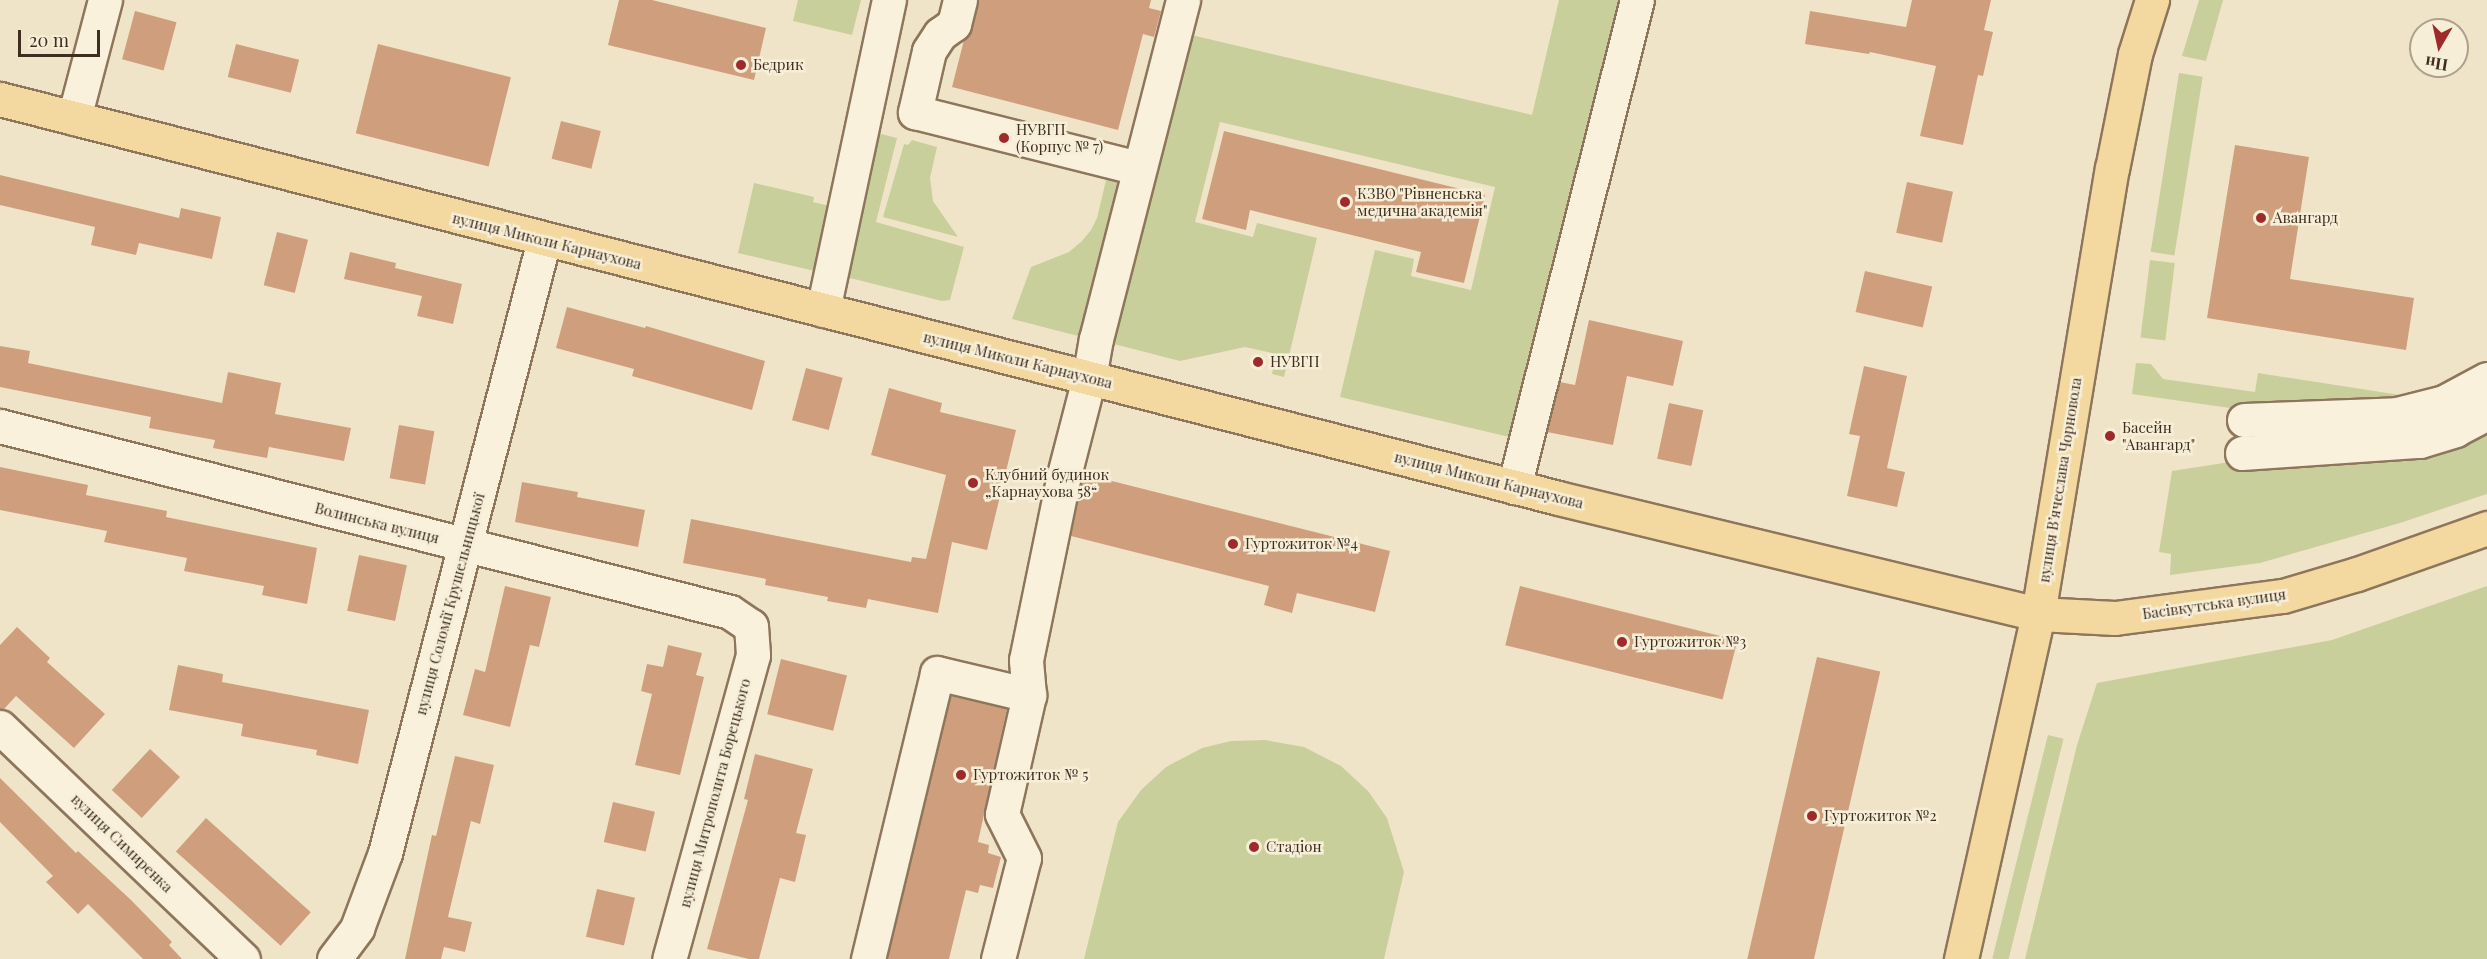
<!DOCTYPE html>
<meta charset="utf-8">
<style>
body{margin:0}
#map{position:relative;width:2487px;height:959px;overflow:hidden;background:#f0e4c8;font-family:"Playfair Display",serif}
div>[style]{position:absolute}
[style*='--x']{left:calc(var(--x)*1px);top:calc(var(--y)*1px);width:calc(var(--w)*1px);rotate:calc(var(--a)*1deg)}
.green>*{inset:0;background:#c9cf9b;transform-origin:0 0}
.building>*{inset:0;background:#cf9f7d;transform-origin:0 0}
.roads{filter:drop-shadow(2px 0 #8d765c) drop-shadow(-2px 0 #8d765c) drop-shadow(0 2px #8d765c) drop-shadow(0 -2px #8d765c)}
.minor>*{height:33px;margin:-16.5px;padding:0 16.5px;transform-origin:16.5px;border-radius:16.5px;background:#faf1dc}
.major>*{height:33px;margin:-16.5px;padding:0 16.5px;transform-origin:16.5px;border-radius:16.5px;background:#f3d9a0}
.dots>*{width:16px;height:16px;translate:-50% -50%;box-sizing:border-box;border:3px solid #f7eed8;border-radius:50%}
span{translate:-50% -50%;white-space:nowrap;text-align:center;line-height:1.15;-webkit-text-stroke:5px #f7eed8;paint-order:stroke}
.poi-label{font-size:15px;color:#3d2e20}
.left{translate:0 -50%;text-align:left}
.street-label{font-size:15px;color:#3d2e20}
.north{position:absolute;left:2409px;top:18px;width:60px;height:60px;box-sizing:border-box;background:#f7eed8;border:2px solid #ada18e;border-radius:50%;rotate:189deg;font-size:16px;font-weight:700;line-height:24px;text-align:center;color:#3d2e20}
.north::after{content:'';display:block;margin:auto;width:21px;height:27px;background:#9e2a2b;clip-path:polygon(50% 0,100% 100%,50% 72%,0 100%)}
.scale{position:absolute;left:18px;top:30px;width:82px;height:27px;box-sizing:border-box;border:3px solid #3d2e20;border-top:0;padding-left:8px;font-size:18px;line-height:21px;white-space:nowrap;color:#3d2e20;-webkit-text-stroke:4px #f7eed8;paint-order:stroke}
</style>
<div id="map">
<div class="green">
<div style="clip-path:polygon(798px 0,861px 0,852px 35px,793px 21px)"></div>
<div style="clip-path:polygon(1559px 0,1625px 0,1522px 440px,1340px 397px,1375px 250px,1414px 259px,1411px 276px,1471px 290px,1495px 187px,1220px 122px,1195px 222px,1253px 237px,1257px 223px,1317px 238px,1284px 377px,1272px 374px,1276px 354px,1245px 347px,1180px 361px,1106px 342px,1183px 33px,1532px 115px)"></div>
<div style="clip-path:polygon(2199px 0,2223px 0,2206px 61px,2182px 56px)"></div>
<div style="left:2179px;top:73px;width:24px;height:181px;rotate:9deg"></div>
<div style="clip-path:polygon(869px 131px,897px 138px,876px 222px,964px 247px,950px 300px,942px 301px,838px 275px)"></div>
<div style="clip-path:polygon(912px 140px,937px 147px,930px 178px,933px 201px,958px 237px,883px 217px,904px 144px,908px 145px)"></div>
<div style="clip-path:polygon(1108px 172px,1119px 185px,1082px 337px,1012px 319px,1031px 267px,1069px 252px,1082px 241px,1091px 230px,1097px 218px)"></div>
<div style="clip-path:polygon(754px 183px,814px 197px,813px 202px,834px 207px,819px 272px,738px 253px)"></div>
<div style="left:2150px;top:260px;width:25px;height:78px;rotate:7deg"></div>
<div style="clip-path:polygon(2136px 363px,2151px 364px,2163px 379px,2255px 392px,2258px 373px,2400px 395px,2404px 406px,2258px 412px,2132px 394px)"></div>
<div style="clip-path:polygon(2487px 422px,2487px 494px,2400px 523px,2260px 563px,2170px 575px,2171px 554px,2159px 552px,2172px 471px)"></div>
<div style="clip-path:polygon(2487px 586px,2487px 959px,2025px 959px,2077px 745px,2097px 683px,2332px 640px)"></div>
<div style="left:2048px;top:735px;width:16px;height:230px;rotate:14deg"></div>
<div style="clip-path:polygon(1265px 740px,1304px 747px,1341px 766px,1368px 791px,1387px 818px,1404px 872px,1384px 959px,1084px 959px,1118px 822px,1141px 790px,1166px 767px,1202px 748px,1231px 741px)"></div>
</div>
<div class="building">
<div style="clip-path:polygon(619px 0,652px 0,766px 28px,754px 80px,608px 45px)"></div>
<div style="clip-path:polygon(978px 0,1151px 0,1149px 8px,1161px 11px,1154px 37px,1143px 34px,1118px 130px,952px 87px,964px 40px,972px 29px)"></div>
<div style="clip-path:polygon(1912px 0,1991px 0,1984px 30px,1993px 32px,1983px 76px,1978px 75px,1963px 145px,1920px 136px,1936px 66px,1870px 52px,1869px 54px,1805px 44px,1810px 11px,1906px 27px)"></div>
<div style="left:135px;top:11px;width:43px;height:50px;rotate:15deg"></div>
<div style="left:236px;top:44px;width:65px;height:34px;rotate:14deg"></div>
<div style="left:378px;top:44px;width:137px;height:92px;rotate:14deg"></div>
<div style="left:561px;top:121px;width:41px;height:39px;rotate:14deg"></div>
<div style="clip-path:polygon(1224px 131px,1485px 195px,1464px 283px,1416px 272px,1421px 252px,1250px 210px,1246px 230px,1202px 219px)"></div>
<div style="clip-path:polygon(2235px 145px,2309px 157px,2290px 279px,2414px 298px,2406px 350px,2207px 318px)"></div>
<div style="clip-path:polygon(0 175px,179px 218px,181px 208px,221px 217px,212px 259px,139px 243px,136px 255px,91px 245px,95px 227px,0 205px)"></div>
<div style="left:1907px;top:182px;width:47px;height:52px;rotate:12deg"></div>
<div style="left:277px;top:232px;width:32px;height:55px;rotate:14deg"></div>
<div style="clip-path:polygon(350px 252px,396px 263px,395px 268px,462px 284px,453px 324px,417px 316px,422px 296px,344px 279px)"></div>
<div style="left:1865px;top:271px;width:69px;height:42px;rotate:13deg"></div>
<div style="clip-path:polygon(567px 307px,645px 328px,646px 326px,765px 361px,752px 410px,632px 376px,634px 369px,556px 348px)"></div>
<div style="clip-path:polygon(1589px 320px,1683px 341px,1673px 386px,1627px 376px,1613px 445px,1547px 432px,1560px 382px,1575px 385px)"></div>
<div style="clip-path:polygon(0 346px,30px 351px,28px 363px,222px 403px,228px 372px,281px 383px,275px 414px,351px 428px,344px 461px,269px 447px,267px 458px,213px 448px,215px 440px,149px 428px,151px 417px,0 387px)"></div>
<div style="clip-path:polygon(1864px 366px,1907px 376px,1887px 468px,1905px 472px,1897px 507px,1847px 496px,1860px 436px,1849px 434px)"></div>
<div style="left:806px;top:368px;width:38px;height:54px;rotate:15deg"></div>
<div style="clip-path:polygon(889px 388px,942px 403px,940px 412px,1016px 430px,987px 550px,952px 542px,938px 613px,868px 599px,866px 608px,827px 601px,828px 597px,765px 585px,766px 579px,683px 563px,691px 519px,911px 562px,912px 557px,926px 559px,946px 475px,871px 455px)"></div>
<div style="left:1669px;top:403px;width:35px;height:57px;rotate:12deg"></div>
<div style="left:399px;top:425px;width:36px;height:54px;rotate:10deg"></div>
<div style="clip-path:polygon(0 467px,88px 485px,86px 495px,167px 511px,166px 517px,317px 548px,307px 604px,262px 595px,264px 586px,184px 571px,187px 558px,104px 542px,107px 531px,0 510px)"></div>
<div style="clip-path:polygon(1084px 474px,1390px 551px,1375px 612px,1297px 593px,1292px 613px,1264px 605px,1269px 586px,1071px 536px)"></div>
<div style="clip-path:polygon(522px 482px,578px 492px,577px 497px,645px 510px,638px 547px,515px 522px)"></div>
<div style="left:359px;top:555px;width:49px;height:57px;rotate:12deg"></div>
<div style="clip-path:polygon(505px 586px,551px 597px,539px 647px,530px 645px,510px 727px,463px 715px,475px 669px,485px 672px)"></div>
<div style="left:1520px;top:586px;width:224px;height:61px;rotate:14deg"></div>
<div style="clip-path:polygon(17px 627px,50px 658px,47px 662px,105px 714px,74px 748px,16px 696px,4px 709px,0 709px,0 645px)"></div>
<div style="clip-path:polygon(668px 645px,702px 653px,696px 675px,704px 677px,680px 775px,635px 765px,652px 694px,641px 691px,647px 664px,663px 667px)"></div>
<div style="left:1817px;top:657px;width:65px;height:311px;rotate:13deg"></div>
<div style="left:781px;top:659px;width:68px;height:57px;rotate:14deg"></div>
<div style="clip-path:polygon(178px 665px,223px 674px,222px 682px,369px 710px,358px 764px,316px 755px,317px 750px,241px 736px,243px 724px,169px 710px)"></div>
<div style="clip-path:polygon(951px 696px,1007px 709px,978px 842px,989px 845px,988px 853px,1001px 857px,993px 888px,980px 885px,978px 893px,966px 890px,949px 959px,887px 959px)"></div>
<div style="left:150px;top:749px;width:41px;height:56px;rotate:43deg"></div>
<div style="clip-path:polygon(755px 754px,813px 769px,796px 833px,806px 835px,795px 882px,780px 878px,759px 959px,749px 959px,707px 949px,748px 800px,744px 799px)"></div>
<div style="clip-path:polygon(455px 756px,494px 765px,480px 824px,471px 821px,448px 917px,472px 922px,465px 952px,444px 947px,441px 959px,405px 959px,432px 835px,436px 836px)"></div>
<div style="clip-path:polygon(0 778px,76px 853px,78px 851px,131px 900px,172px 942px,169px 945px,182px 959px,143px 959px,88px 904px,78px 914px,46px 882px,53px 876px,0 822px)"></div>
<div style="left:613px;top:802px;width:43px;height:41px;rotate:13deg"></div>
<div style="left:206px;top:818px;width:141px;height:45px;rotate:42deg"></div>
<div style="left:597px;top:889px;width:39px;height:49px;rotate:13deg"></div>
</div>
<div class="roads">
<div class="minor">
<div style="--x:960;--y:0;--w:25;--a:104"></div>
<div style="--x:954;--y:24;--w:17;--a:144"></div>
<div style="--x:940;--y:34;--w:20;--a:123"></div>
<div style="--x:929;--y:51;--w:63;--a:102.9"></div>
<div style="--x:915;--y:112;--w:230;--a:14.1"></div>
<div style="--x:74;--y:118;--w:122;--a:-75.3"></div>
<div style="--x:823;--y:310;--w:317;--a:-78"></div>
<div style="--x:2244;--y:420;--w:153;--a:-2.2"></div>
<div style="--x:2397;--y:414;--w:49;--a:-14.3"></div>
<div style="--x:2444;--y:402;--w:49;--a:-28.1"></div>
<div style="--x:0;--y:426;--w:753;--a:14.29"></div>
<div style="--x:730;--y:612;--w:25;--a:34"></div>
<div style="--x:751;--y:626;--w:29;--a:86"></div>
<div style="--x:753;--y:655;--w:315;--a:105.4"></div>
<div style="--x:2242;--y:453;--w:178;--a:-3.9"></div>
<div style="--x:2420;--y:441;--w:37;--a:-17"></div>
<div style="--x:2455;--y:430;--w:36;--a:-28"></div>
<div style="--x:1514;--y:487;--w:502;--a:-75.83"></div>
<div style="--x:0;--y:727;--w:336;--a:43.7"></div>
<div style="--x:334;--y:959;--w:39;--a:-53"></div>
<div style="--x:357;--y:928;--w:80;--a:-69.5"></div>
<div style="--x:385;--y:853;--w:633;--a:-75.46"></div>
<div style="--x:868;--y:959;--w:294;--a:-76.4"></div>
<div style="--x:937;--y:673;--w:95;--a:13.4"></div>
<div style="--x:998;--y:959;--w:104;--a:-75.6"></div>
<div style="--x:1024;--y:858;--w:49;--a:-116.6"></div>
<div style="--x:1002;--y:814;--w:122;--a:-77.2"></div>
<div style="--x:1029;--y:695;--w:35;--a:-95"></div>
<div style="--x:1026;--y:660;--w:189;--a:-78.4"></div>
<div style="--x:1064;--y:475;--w:100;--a:-75.5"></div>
<div style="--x:1089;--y:378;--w:40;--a:-80"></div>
<div style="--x:1096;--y:339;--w:350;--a:-75.6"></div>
</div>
<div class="major">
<div style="--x:0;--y:99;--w:1608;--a:14.36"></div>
<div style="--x:1558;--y:498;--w:494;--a:13.6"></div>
<div style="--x:2038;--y:614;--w:77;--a:3"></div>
<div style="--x:2115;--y:618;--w:169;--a:-7.5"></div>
<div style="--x:2283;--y:596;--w:77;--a:-16.6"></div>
<div style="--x:2357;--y:574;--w:138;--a:-19.5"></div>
<div style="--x:1961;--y:959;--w:353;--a:-77.4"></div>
<div style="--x:2038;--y:614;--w:451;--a:-80.6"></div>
<div style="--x:2112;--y:169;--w:117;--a:-78.7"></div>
<div style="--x:2135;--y:54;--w:57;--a:-72.5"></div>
</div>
</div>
<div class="dots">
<div style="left:741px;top:65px;background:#9e2a2b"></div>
<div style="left:1004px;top:138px;background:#9e2a2b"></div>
<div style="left:1345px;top:202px;background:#9e2a2b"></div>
<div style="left:2261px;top:218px;background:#9e2a2b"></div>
<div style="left:1258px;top:362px;background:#9e2a2b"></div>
<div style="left:2110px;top:436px;background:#9e2a2b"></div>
<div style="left:973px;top:483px;background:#9e2a2b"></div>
<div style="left:1233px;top:544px;background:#9e2a2b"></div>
<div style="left:1622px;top:642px;background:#9e2a2b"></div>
<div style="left:961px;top:775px;background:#9e2a2b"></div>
<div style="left:1812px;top:816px;background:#9e2a2b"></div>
<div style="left:1254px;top:847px;background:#9e2a2b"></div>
</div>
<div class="poi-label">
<span class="left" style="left:753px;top:65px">Бедрик</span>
<span class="left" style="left:1016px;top:138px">НУВГП<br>(Корпус № 7)</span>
<span class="left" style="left:1357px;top:202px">КЗВО "Рівненська<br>медична академія"</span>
<span class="left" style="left:2273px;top:218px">Авангард</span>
<span class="left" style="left:1270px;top:362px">НУВГП</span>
<span class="left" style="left:2122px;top:436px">Басейн<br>"Авангард"</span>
<span class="left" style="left:985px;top:483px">Клубний будинок<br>„Карнаухова 58“</span>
<span class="left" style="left:1245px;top:544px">Гуртожиток №4</span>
<span class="left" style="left:1634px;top:642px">Гуртожиток №3</span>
<span class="left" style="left:973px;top:775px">Гуртожиток № 5</span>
<span class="left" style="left:1824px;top:816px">Гуртожиток №2</span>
<span class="left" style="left:1266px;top:847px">Стадіон</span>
</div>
<div class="street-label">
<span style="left:547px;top:241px;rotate:14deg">вулиця Миколи Карнаухова</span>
<span style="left:1018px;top:360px;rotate:14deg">вулиця Миколи Карнаухова</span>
<span style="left:1489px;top:480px;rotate:14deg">вулиця Миколи Карнаухова</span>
<span style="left:2060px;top:480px;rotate:-81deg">вулиця Вʼячеслава Чорновола</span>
<span style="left:377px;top:523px;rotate:14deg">Волинська вулиця</span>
<span style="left:450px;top:604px;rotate:-75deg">вулиця Соломії Крушельницької</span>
<span style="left:2214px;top:604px;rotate:-8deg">Басівкутська вулиця</span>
<span style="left:715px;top:793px;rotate:-75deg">вулиця Митрополита Борецького</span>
<span style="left:122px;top:843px;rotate:44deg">вулиця Симиренка</span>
</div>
<div class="north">Пн</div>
<div class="scale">20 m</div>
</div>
